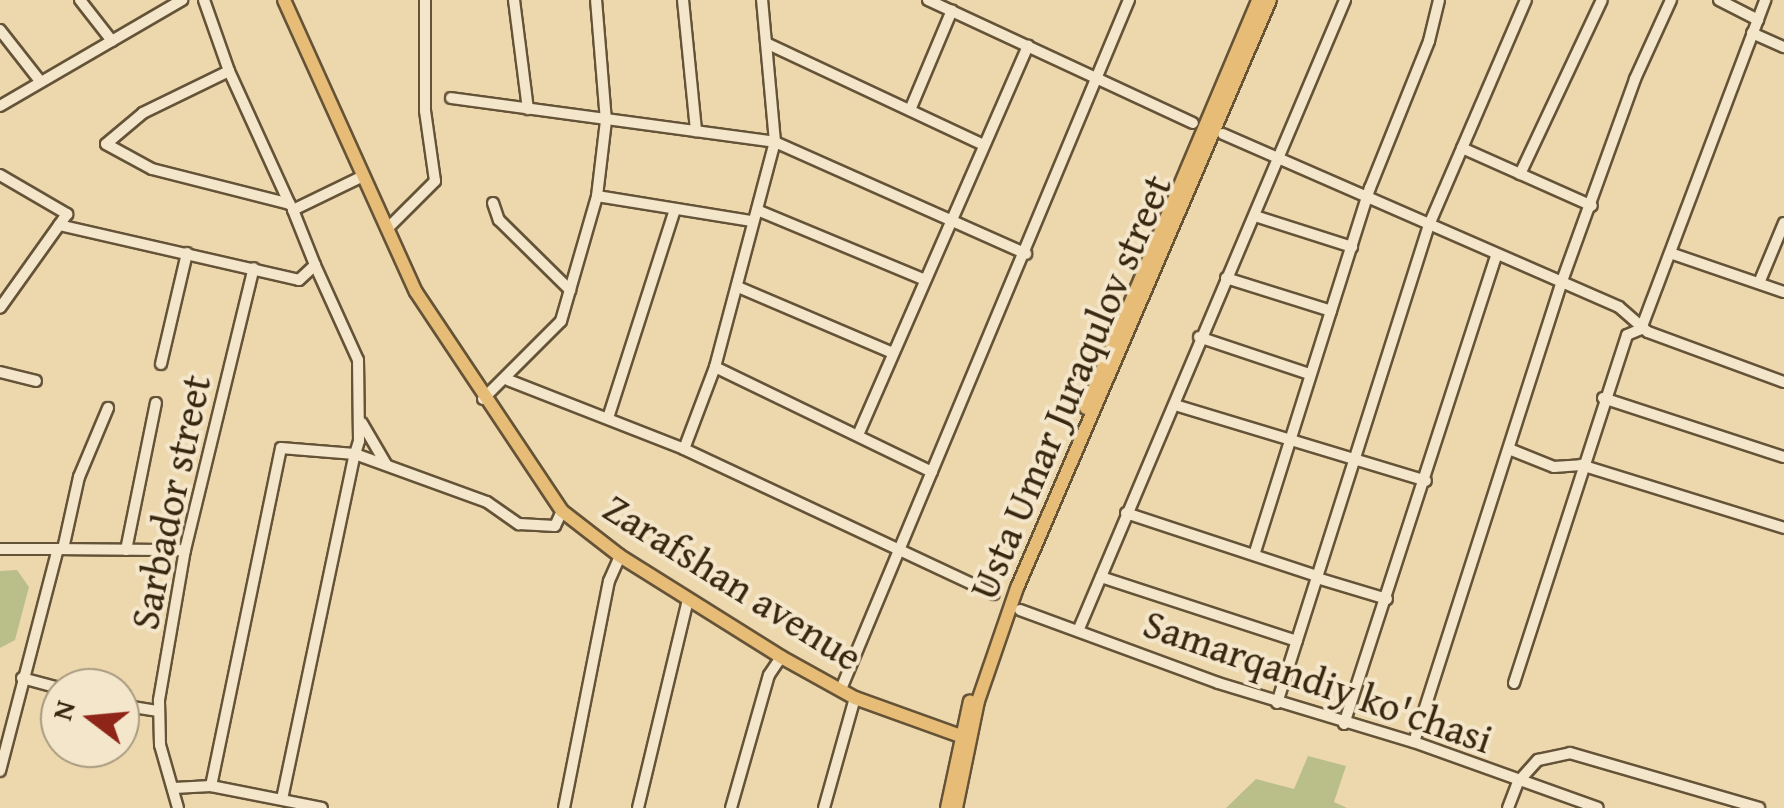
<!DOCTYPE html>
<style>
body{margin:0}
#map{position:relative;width:1784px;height:808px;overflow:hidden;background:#edd8ae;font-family:"Gentium Book Plus",serif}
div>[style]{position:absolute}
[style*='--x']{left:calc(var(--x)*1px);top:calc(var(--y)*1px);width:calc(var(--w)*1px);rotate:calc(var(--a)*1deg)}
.green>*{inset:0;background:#babe89}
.roads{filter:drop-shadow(2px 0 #655338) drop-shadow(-2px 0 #655338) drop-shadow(0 2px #655338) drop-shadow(0 -2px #655338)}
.minor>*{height:10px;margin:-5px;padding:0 5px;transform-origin:5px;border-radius:5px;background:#f3e6ca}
.major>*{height:12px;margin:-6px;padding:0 6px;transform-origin:6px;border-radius:6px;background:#e6bc77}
span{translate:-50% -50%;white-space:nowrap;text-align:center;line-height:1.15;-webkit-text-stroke:8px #f3e6ca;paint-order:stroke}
.street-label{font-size:40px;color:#382710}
.north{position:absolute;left:40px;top:668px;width:100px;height:100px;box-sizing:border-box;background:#f3e6ca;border:2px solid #a89a80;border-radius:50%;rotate:286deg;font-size:28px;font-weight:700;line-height:40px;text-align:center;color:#382710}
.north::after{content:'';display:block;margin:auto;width:35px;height:45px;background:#8f2418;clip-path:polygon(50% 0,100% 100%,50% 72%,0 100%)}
</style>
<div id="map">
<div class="green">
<div style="clip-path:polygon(17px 570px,29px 587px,15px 640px,0 648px,0 571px)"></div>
<div style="clip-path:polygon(1308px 756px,1346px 766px,1334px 802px,1347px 808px,1226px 808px,1256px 779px,1294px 789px)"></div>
</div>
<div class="roads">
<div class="minor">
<div style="--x:80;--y:0;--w:52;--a:52"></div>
<div style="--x:204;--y:0;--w:75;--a:70.6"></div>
<div style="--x:229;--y:71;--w:96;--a:154"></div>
<div style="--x:143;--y:113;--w:48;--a:140"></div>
<div style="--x:106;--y:144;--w:52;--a:28.5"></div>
<div style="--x:152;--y:169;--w:142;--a:14.2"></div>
<div style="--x:514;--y:0;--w:110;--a:82.7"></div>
<div style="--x:683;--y:0;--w:132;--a:84.3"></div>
<div style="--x:928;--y:0;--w:292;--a:24.9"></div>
<div style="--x:1719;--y:0;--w:44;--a:27.1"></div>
<div style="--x:0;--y:30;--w:65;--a:51.9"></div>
<div style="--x:1752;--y:33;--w:35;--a:24"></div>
<div style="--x:766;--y:43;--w:238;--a:25.1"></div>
<div style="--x:229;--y:71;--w:147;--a:65.5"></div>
<div style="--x:451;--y:98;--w:327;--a:7.7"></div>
<div style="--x:775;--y:142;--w:275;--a:24"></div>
<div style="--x:0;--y:106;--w:211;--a:-30.2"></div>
<div style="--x:910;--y:110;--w:108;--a:-67.2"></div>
<div style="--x:1223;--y:134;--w:432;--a:23.6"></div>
<div style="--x:1619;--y:307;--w:38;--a:41"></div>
<div style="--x:1648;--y:332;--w:145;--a:20.2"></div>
<div style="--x:1462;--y:148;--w:142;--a:24"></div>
<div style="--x:1520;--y:174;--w:192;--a:-64.8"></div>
<div style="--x:0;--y:175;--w:78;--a:30.2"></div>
<div style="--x:67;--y:214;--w:115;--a:125.5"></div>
<div style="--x:597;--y:196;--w:157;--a:9.2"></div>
<div style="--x:493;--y:203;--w:18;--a:71"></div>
<div style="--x:499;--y:220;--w:100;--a:44.6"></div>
<div style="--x:757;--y:210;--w:180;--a:22.6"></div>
<div style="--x:1255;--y:216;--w:102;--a:17.7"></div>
<div style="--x:59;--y:225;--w:246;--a:12.9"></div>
<div style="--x:299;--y:280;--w:22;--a:-43"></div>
<div style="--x:315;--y:265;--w:59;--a:-111.8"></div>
<div style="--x:293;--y:210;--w:78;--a:-25.9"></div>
<div style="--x:387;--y:229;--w:68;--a:-45"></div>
<div style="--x:435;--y:181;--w:71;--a:-98.1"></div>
<div style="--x:425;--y:111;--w:111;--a:-90"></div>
<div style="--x:1673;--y:254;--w:117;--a:18.9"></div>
<div style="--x:1226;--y:278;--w:110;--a:17.4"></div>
<div style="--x:1759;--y:283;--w:65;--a:-67.4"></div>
<div style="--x:738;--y:287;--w:168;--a:23.1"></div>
<div style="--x:1199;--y:337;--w:116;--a:18.6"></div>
<div style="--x:161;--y:364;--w:114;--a:-76.8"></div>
<div style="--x:715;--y:367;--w:241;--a:25.8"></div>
<div style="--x:0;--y:372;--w:37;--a:14"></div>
<div style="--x:508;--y:380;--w:189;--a:21.4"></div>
<div style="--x:684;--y:449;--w:342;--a:25.1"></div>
<div style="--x:1603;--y:398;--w:190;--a:18.1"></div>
<div style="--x:483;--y:399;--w:110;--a:-45"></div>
<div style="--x:561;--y:321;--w:130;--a:-73.9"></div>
<div style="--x:597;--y:196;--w:76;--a:-83.2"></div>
<div style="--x:606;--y:121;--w:121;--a:-94.7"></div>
<div style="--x:1175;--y:405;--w:262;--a:16.8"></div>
<div style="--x:608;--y:418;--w:219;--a:-72.2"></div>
<div style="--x:362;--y:423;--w:48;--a:59.7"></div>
<div style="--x:858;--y:435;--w:425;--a:-66.4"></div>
<div style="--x:684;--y:449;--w:88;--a:-69.3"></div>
<div style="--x:715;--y:367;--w:233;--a:-75.1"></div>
<div style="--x:775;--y:142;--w:143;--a:-95.2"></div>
<div style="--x:1509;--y:449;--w:48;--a:21.8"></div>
<div style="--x:1554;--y:467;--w:27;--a:-4"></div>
<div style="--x:1581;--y:465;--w:213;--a:17.2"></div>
<div style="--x:1126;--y:513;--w:201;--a:18.3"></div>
<div style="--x:0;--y:549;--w:58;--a:0"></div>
<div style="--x:63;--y:549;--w:74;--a:-77.5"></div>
<div style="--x:79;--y:477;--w:75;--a:-67.2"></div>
<div style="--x:126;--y:550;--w:150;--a:-78.5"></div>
<div style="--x:1255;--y:552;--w:382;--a:-72.5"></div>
<div style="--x:1370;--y:188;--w:158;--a:-68.1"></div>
<div style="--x:1429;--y:41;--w:42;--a:-76.3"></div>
<div style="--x:1101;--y:577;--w:206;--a:18.1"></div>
<div style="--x:1317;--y:578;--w:73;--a:16.7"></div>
<div style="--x:1020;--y:610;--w:211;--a:20.2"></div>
<div style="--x:1218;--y:683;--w:205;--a:16.8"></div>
<div style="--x:1414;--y:742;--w:195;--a:19.7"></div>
<div style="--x:1078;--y:631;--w:685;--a:-67.06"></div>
<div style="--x:22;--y:678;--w:39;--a:15"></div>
<div style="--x:1514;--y:683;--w:366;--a:-72"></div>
<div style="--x:1627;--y:335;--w:15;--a:-23"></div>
<div style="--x:1641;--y:329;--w:352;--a:-69.3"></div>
<div style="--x:841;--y:689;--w:747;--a:-67.32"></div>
<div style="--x:1277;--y:703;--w:502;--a:-72.36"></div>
<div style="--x:1429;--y:225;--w:245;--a:-66.7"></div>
<div style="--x:120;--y:705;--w:39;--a:9"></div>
<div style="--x:1344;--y:724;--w:494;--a:-72"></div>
<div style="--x:1414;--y:742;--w:484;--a:-72.2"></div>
<div style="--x:1562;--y:281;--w:215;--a:-70.1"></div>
<div style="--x:1635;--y:79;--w:87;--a:-65.5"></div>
<div style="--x:0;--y:771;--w:229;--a:-75.4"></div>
<div style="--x:58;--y:549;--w:127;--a:0.5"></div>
<div style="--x:211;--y:786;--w:345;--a:-78.3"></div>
<div style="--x:281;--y:448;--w:74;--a:4.6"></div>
<div style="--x:355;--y:454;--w:14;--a:-73"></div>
<div style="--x:359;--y:441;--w:81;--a:-90.7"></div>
<div style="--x:358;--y:360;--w:104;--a:-114.4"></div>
<div style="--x:174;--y:788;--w:37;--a:-3"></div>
<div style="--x:211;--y:786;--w:113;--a:11.2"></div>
<div style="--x:282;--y:799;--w:353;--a:-78.1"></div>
<div style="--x:355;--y:454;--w:140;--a:20"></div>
<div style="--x:487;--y:502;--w:39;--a:35"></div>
<div style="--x:519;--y:524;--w:36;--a:3"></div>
<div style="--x:555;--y:526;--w:17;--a:-65"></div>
<div style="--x:178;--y:808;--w:66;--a:-105.9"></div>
<div style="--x:160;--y:745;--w:45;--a:-91.3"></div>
<div style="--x:159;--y:700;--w:152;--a:-80.2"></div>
<div style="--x:185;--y:550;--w:290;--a:-76.3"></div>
<div style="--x:564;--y:808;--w:231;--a:-78.8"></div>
<div style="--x:609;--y:581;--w:27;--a:-66"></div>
<div style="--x:638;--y:808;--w:215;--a:-76.5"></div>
<div style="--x:731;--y:808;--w:138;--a:-74.1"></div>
<div style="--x:769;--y:675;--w:22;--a:-56"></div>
<div style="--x:824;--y:808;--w:114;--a:-74.3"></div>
<div style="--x:1508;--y:808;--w:28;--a:-69"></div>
<div style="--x:1518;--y:782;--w:30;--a:-48"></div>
<div style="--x:1538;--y:760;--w:33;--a:-12"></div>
<div style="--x:1570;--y:753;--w:197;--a:16.2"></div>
</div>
<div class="major">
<div style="--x:284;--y:0;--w:320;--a:65.7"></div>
<div style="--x:416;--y:292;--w:263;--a:56.3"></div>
<div style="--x:562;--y:511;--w:73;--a:37.8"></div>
<div style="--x:620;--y:556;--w:190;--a:32.1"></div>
<div style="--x:781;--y:657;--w:85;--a:29"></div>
<div style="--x:855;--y:698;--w:121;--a:19.8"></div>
<div style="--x:1086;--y:408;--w:443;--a:-67.1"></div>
<div style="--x:947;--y:808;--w:109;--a:-77.9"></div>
<div style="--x:956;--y:808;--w:109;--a:-78.4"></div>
<div style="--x:978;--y:701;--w:120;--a:-71"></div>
<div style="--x:1017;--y:588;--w:640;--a:-66.72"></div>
</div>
</div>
<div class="street-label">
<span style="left:1070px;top:387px;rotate:-67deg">Usta Umar Juraqulov street</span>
<span style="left:170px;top:502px;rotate:-78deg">Sarbador street</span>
<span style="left:733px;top:582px;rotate:32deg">Zarafshan avenue</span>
<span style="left:1318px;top:681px;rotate:19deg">Samarqandiy ko'chasi</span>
</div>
<div class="north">N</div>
</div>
